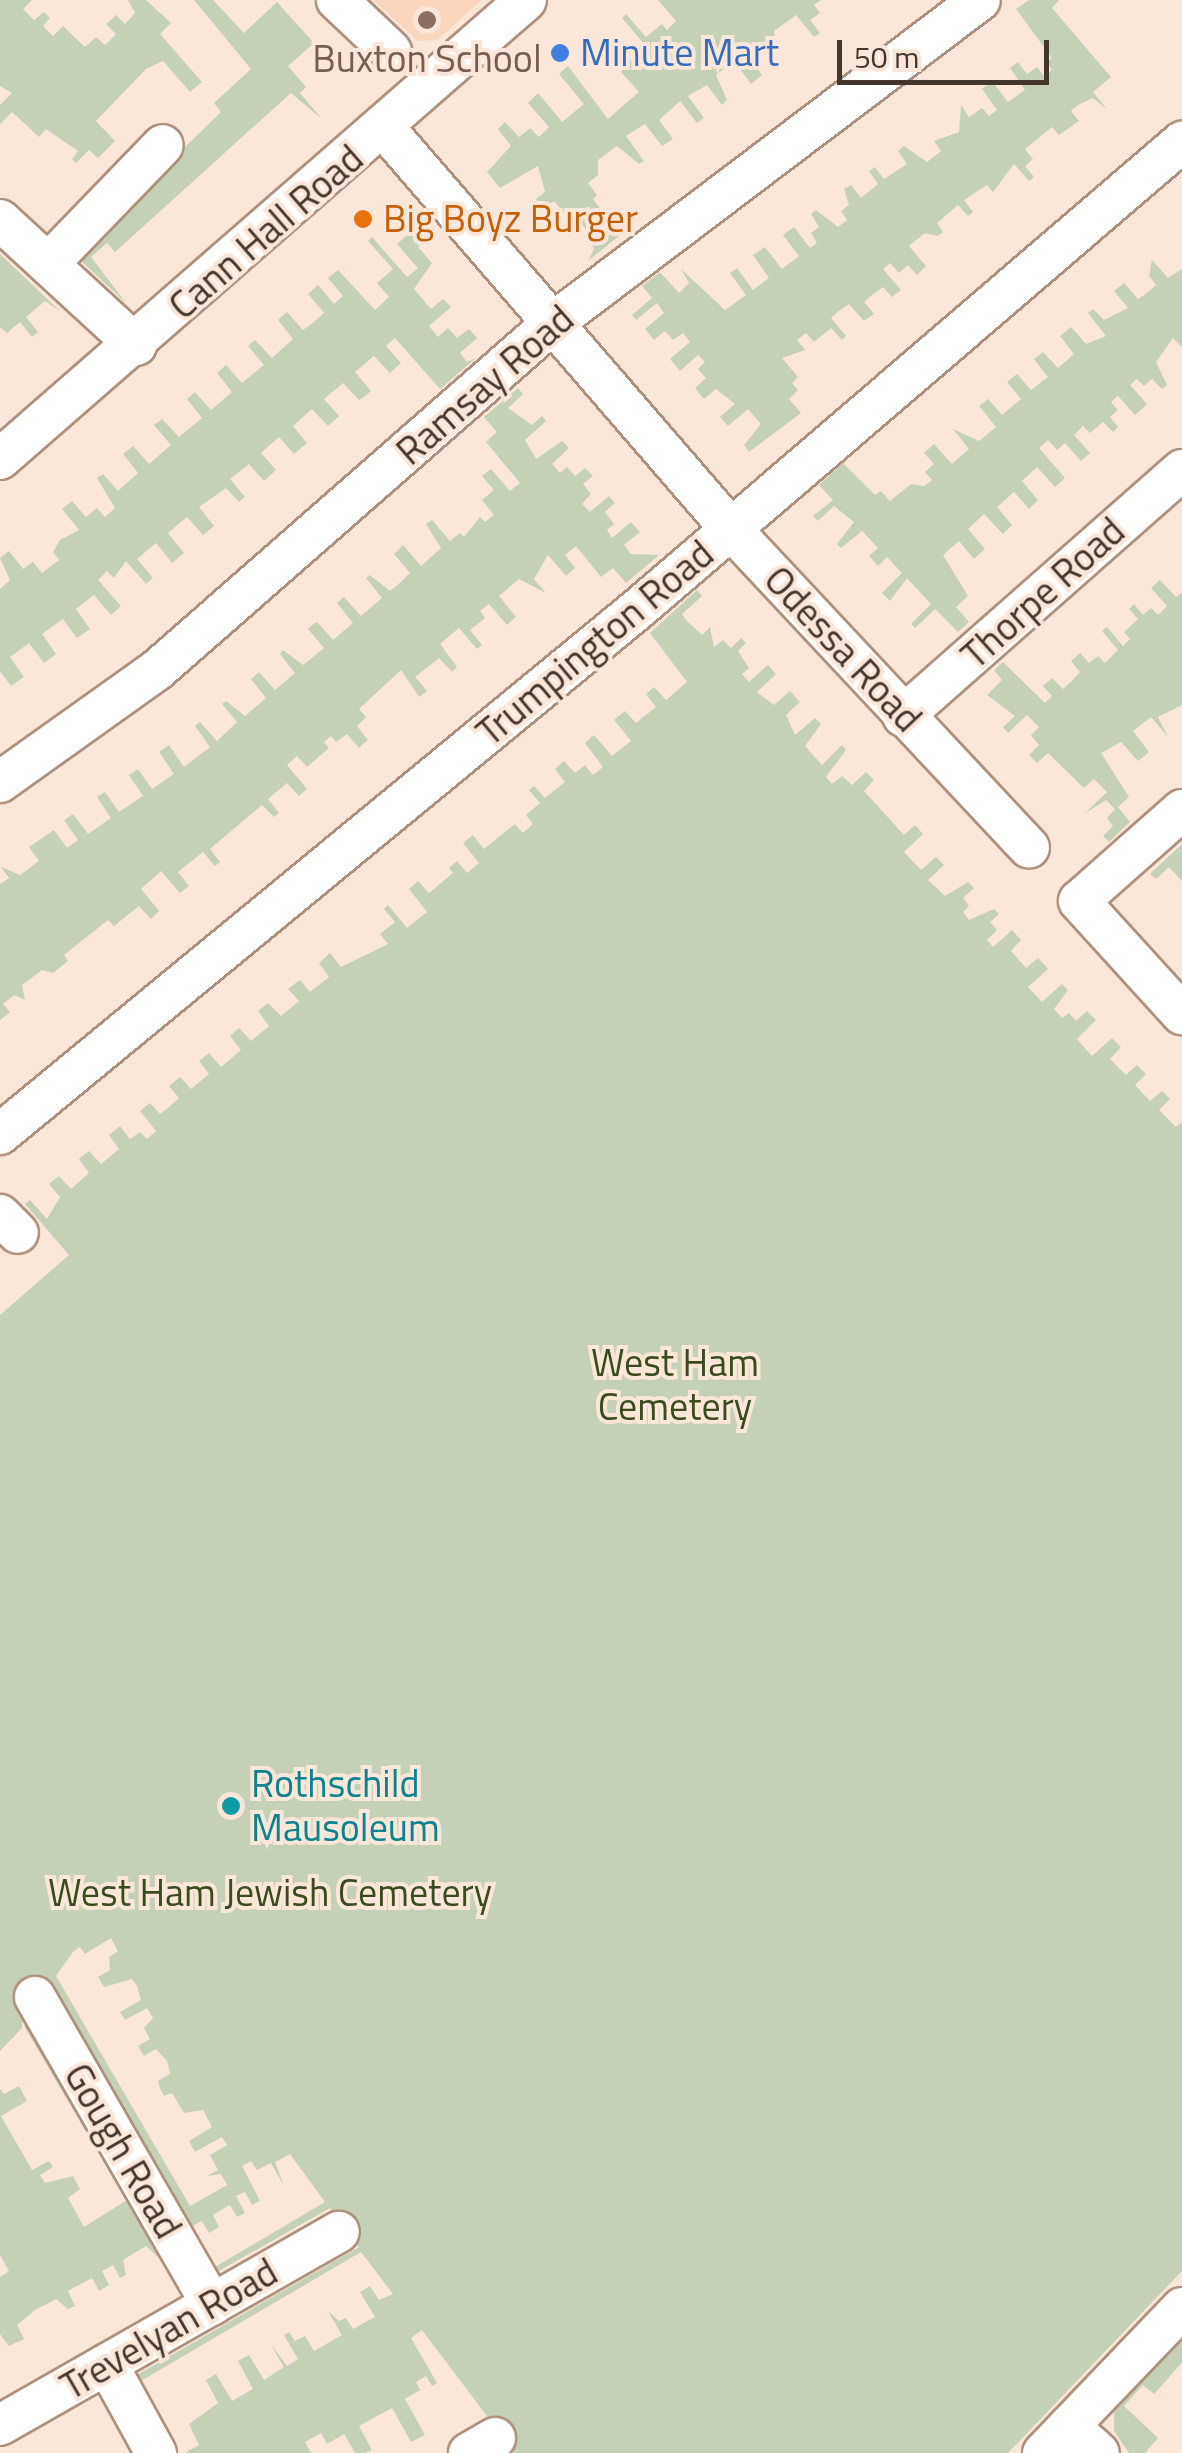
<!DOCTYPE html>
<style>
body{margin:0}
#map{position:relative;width:1182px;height:2453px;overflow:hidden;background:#fae7da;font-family:"Titillium Web",sans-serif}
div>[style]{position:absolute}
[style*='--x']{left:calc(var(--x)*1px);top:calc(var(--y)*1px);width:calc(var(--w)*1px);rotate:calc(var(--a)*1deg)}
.built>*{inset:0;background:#fcd6bc}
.green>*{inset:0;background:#c4d1b6}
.roads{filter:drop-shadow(2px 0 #ae907c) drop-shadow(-2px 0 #ae907c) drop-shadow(0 2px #ae907c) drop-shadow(0 -2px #ae907c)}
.minor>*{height:40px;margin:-20px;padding:0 20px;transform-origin:20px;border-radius:20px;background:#fff}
.dots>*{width:28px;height:28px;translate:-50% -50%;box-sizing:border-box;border:5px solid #fae7da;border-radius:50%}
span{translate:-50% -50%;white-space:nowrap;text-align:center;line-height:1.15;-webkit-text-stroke:8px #fae7da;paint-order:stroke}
.shop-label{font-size:38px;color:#366cbe}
.left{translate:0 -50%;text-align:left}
.education-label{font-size:38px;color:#785e54}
.food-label{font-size:38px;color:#c56008}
.street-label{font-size:38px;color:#42362d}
.park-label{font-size:38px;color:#384c1d}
.culture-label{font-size:38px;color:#0d838f}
.scale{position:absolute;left:837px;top:40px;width:212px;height:45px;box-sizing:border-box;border:5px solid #42362d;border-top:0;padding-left:12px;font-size:30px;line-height:35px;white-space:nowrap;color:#42362d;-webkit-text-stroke:8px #fae7da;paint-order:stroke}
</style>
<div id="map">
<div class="built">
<div style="clip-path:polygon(373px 0,482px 0,437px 40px,418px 41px)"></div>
</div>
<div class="green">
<div style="clip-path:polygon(0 0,32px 0,23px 9px,34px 20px,44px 12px,50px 18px,43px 26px,53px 36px,63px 26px,85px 47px,96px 37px,105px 45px,116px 34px,106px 24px,116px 15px,125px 24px,135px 13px,128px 0,146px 0,171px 23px,160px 34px,202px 82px,190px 92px,163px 61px,146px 69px,96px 121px,115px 141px,98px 158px,89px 150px,76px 163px,72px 159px,78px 151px,46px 129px,39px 137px,12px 112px,0 124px,0 105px,12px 93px,0 86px)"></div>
<div style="clip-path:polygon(194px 0,213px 0,244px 33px,277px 2px,314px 43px,288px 66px,306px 87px,300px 93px,322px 119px,291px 93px,115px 252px,107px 243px,91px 257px,126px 303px,80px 260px,80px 249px,221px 112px,214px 103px,251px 69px)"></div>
<div style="clip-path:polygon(658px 0,821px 0,814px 5px,820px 13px,810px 20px,820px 33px,814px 37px,796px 15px,774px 31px,776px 44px,757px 49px,751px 60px,762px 75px,751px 84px,734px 61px,716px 75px,727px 100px,722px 105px,707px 85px,688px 96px,704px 118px,697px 123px,680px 101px,659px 120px,673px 139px,662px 146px,645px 124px,626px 136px,644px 161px,639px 164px,617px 146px,598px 160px,598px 175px,588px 183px,597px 195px,593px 199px,620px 235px,588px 261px,594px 249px,584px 226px,569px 237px,561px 227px,569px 219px,554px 201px,544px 208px,536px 199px,545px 192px,538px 166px,500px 188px,487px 172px,511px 146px,498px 129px,505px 122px,519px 137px,530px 128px,539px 137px,549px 127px,528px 103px,538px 93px,562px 122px,584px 104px,559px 74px,568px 66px,608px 119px,639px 92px,621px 72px,644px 44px,622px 18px,626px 14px,646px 37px,662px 24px,667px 30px,676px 21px)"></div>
<div style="clip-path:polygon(1029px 0,1059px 0,1052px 8px,1111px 77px,1093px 92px,1107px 109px,1093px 98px,1078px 105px,1071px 111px,1079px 121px,1059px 135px,1052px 127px,1025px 149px,1033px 159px,1025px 166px,1034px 177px,1029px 181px,1014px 164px,993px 192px,987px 185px,964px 200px,973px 212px,968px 216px,958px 205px,937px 223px,943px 232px,938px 236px,925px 233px,909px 246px,926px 266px,917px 275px,908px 265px,899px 273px,890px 263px,883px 269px,901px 290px,892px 297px,883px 287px,872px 295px,864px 302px,874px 314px,864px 321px,849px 304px,840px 310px,831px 318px,846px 336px,842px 340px,831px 328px,814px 342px,806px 333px,797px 340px,805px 350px,782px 358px,798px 377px,792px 383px,798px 390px,789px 399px,801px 413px,749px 452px,744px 445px,761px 424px,748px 409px,728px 426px,720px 417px,735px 404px,716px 389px,704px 399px,699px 393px,695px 388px,706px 378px,698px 369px,705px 362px,698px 355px,680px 371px,670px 359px,690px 342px,683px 333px,673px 340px,665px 331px,654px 340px,645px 329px,664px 313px,657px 303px,636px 320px,632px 315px,652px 298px,642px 286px,660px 272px,679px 293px,689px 283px,681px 269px,725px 310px,746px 295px,730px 273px,737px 268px,753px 290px,769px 278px,753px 255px,765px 247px,782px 269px,799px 256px,783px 235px,794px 227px,810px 248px,817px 243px,811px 233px,819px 227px,811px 214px,816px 210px,838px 227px,847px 220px,841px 211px,849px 205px,844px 189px,851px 185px,861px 198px,878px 184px,869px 171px,875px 167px,884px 179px,907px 164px,898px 151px,904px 146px,927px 162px,941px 151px,934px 141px,959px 132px,961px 105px,969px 117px,982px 108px,989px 116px,997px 110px,982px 89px,992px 81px,1008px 102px,1025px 90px,1010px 68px,1018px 62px,1027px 74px,1037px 67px,1044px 76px,1052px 70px,1047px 62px,1052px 58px,1016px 9px)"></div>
<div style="clip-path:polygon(404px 210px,428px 238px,418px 247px,432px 263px,414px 289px,431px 309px,443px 299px,451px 307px,429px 326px,438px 337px,448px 328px,457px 338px,469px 329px,477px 338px,460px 353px,467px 362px,476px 358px,440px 389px,395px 338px,386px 346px,401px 363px,390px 373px,374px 356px,355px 372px,371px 391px,365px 396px,359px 400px,343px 383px,324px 399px,339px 416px,328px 426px,312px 409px,293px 426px,307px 443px,294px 454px,279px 437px,261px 453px,276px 470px,264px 481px,249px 464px,230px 479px,245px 497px,239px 502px,226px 488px,199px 507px,214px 526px,203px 535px,187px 517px,168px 533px,184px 553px,172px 563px,156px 543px,137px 559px,153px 578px,146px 584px,126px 561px,114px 578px,107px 571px,98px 580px,121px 606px,111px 615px,94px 595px,76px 609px,90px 629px,77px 638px,63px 619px,42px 634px,56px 654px,44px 663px,29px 643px,10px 657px,24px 677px,11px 686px,0 671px,0 589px,10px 580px,0 558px,9px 551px,23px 569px,33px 562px,42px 573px,59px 560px,53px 552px,60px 540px,79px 530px,62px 509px,72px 501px,86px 517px,97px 508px,105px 517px,115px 508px,97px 478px,103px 474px,118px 491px,138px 473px,123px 454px,133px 446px,149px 464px,171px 445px,154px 425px,162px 419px,179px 437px,202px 418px,187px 399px,195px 392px,211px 410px,232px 392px,217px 373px,226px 365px,242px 383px,264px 365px,248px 346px,255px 340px,272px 358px,293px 339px,278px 320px,287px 312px,303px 330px,314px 322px,324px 313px,308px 294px,318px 285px,334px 304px,343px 296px,328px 278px,338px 270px,375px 310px,389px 297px,377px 283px,393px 269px,368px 241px,372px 237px,407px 277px,418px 268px,397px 244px,413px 230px,399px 214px)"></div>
<div style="clip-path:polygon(0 254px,61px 312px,45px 301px,26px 317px,38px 332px,32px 337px,20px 322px,7px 333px,0 327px)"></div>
<div style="clip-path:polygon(1152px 260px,1168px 278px,1182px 269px,1182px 347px,1173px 338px,1156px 362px,1167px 385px,1162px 389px,1152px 379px,1144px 386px,1137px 379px,1130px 385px,1147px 404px,1135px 415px,1118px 396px,1111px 402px,1118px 410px,1110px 417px,1118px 427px,1113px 432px,1103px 422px,1090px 433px,1083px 426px,1074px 435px,1090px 453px,1081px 461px,1065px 443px,1057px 450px,1048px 440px,1039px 448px,1065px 478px,1055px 487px,1037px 467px,1022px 481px,1038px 500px,1029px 509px,1014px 492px,997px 507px,1012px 525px,1003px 534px,984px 514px,968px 529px,985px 549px,974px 559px,959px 541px,943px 555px,968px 596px,956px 607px,969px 622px,958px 632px,935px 609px,915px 628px,911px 624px,931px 604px,907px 578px,890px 601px,882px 593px,902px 573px,887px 557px,878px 566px,869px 556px,878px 548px,862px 531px,841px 548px,837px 544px,854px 522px,834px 506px,818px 521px,813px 516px,833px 500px,819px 485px,843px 463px,875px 495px,881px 491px,890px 501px,911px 484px,924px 486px,932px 480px,925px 472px,934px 464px,924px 453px,934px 444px,952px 464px,969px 449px,953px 429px,979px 441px,996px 427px,979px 406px,988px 399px,1002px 415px,1021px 399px,1007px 382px,1017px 374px,1031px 390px,1048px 377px,1034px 359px,1043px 352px,1058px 368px,1074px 354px,1060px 336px,1071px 327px,1086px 344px,1106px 336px,1088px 313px,1093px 309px,1104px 320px,1128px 308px,1114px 291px,1124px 283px,1138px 299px,1147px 293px,1156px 285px,1149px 276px)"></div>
<div style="clip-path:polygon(518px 388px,523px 394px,508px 408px,532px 425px,542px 416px,546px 421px,525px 440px,536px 459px,562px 441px,569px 448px,552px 464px,560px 473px,567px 467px,575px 476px,585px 468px,593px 476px,583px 484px,591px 494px,582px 504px,590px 512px,609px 496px,615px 503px,605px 512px,614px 524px,607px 530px,612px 538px,631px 522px,640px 532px,624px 545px,631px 554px,659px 555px,626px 583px,613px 568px,601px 577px,576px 546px,565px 555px,575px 568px,566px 576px,548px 555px,534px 579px,546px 593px,519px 579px,499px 596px,516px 617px,507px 625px,489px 604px,480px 611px,485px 618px,470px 630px,482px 645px,477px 649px,459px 628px,440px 644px,457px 667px,452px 672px,439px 658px,415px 677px,427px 691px,419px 697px,401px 670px,359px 709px,366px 717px,357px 726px,368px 740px,363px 744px,359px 748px,347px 734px,336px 742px,331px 736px,324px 742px,329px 748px,307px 767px,297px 756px,287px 765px,307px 789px,299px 796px,287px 783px,268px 799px,279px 813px,274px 817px,262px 805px,210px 849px,220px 862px,215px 866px,203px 852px,178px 872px,189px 886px,180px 893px,161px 871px,141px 889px,159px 911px,151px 919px,139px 906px,114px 926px,108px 920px,64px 955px,68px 961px,53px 973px,42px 970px,22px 985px,25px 1000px,14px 995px,3px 1004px,10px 1012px,0 1020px,0 884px,9px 878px,1px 867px,20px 875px,39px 861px,29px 847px,54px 830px,67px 848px,78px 840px,64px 820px,73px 814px,88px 834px,111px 818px,97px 797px,105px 792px,119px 812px,143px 796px,129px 775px,138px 769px,152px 789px,174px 774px,159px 752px,169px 745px,184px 767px,210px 747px,195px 726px,200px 722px,217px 741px,237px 722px,222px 704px,226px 701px,245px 716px,266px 698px,251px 679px,259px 672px,275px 690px,295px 673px,280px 654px,283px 650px,303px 665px,324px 648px,308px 629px,312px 625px,317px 622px,333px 640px,353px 623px,337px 603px,344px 597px,361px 616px,382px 598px,366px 578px,370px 575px,390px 591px,401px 582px,410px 573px,394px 554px,403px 545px,421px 566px,441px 548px,426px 524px,432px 520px,450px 541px,460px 533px,464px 537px,480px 517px,485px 522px,494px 515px,482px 500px,494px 490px,482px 476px,491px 469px,510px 491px,520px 483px,486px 442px,497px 432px,484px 417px)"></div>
<div style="clip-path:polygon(1160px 580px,1176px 597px,1182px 593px,1182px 705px,1158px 717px,1168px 737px,1151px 717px,1133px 731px,1149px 752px,1138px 761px,1121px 742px,1101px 753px,1129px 797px,1118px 807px,1130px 822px,1109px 842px,1103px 836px,1113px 826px,1107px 818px,1115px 809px,1106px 800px,1084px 814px,1107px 792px,1094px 779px,1084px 788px,1048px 753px,1037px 763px,1029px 755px,1039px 745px,1031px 735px,1039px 727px,1027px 715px,1008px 733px,1003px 727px,1015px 716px,987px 695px,1002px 680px,994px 670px,1003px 662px,1045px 703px,1052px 696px,1043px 686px,1052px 678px,1063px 689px,1071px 682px,1080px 672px,1071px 661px,1080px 653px,1089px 663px,1098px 656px,1105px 663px,1118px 650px,1102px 631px,1107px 627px,1123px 646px,1130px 639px,1124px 632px,1138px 619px,1129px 609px,1134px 604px,1143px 615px,1151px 608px,1158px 615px,1167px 606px,1151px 588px)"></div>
<div style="clip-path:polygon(evenodd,697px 590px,702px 596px,682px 614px,688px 622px,702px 635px,710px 627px,714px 647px,723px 640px,731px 648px,741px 638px,746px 643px,738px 651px,749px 668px,742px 674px,749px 682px,768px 665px,776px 674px,757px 692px,774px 705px,790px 691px,800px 702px,786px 715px,795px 735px,815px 718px,821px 724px,805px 746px,822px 765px,842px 745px,846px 750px,826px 777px,832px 784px,842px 776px,852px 785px,866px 772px,874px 780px,864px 791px,904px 835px,915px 825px,923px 834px,904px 852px,921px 870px,936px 857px,944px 865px,928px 880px,945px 896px,968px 882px,974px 888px,963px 898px,969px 906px,963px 912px,969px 920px,994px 909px,999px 914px,990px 922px,997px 930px,987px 940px,993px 947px,1012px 930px,1021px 940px,1011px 951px,1026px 968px,1038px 958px,1048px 969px,1028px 987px,1042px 1002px,1062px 984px,1068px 990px,1054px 1009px,1062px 1018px,1069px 1013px,1076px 1021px,1087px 1011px,1096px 1020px,1077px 1039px,1092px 1056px,1112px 1038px,1121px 1047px,1110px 1059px,1126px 1075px,1137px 1065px,1146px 1074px,1135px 1085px,1150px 1101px,1162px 1091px,1170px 1099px,1159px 1110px,1176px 1127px,1182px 1122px,1182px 2271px,1008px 2453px,515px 2453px,422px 2330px,411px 2338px,437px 2383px,432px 2386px,426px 2376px,416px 2382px,420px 2390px,405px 2399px,425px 2435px,411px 2442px,392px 2408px,359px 2426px,372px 2450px,365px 2453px,355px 2453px,344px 2434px,327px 2444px,321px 2433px,305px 2442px,311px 2453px,185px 2453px,199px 2445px,189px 2424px,218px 2403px,206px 2380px,216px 2374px,232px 2401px,253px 2389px,238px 2361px,249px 2355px,264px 2380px,284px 2367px,270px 2343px,287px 2366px,298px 2359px,284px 2335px,289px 2332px,295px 2341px,305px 2336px,314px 2351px,342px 2335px,328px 2311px,339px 2321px,346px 2318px,353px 2329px,375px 2317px,360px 2292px,370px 2286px,379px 2300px,393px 2294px,361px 2252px,141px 2381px,137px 2375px,359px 2247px,330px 2208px,219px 2271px,215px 2267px,325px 2202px,290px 2154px,275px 2162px,284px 2186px,271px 2163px,257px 2170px,251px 2161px,242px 2166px,260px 2201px,252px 2205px,245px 2192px,236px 2196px,245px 2213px,237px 2217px,230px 2205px,219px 2211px,213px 2215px,219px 2227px,209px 2233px,202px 2221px,192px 2226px,51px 1981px,23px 2008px,22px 2028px,0 2051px,0 1315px,69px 1255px,25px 1204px,30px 1200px,47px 1219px,60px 1197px,49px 1184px,59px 1176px,71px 1189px,89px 1173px,79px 1159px,89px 1151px,101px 1164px,119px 1149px,109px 1135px,120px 1126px,130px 1139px,140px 1132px,147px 1139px,156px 1131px,140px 1111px,150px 1103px,160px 1114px,169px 1107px,179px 1098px,169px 1086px,180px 1077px,191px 1089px,209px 1074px,199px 1061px,209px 1053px,221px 1067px,241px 1050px,230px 1036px,239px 1028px,251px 1041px,269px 1026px,258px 1011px,268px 1003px,281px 1016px,299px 1001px,288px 989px,293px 985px,300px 980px,310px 992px,329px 977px,319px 963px,330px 953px,341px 967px,388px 944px,380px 934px,395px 922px,384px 909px,388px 905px,407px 928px,427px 912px,409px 889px,418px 881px,429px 893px,453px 873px,449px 868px,457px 861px,467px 873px,479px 863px,463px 843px,473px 835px,484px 849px,515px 824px,523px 833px,533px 824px,526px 815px,540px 803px,529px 790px,534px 786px,545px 798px,565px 782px,555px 769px,564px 761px,575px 773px,585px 765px,593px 775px,603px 767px,585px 743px,594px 735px,612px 756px,631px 741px,614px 720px,625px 711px,636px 723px,656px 707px,646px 694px,654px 687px,666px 700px,687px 682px,650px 633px,697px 590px,111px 1938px,118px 1951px,109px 1957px,110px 1970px,98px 1977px,104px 1987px,132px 1979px,137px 1986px,141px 2000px,120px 2012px,125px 2020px,147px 2008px,153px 2018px,144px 2028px,150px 2039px,138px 2046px,144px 2056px,156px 2049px,167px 2061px,170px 2074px,158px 2081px,160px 2088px,164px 2096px,172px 2093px,184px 2113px,203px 2110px,212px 2127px,189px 2141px,195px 2152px,222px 2137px,227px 2145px,210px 2155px,218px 2170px,207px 2176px,221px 2174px,227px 2185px,190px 2206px,56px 1976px,73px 1952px,80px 1947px,85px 1954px,111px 1938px)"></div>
<div style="clip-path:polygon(1182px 844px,1182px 881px,1169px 867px,1156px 879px,1150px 874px)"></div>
<div style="clip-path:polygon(27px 2024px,91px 2140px,107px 2167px,24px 2026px)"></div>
<div style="clip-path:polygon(19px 2086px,27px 2101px,1px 2116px,32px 2170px,49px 2161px,53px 2167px,40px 2175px,45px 2183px,73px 2176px,80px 2189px,68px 2198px,84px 2227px,127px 2200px,159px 2258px,146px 2246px,123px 2260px,126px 2275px,120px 2278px,113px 2265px,102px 2271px,109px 2285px,99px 2291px,92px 2278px,68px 2291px,75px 2306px,68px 2309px,56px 2299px,35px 2310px,17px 2325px,24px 2339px,9px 2346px,0 2334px,0 2277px,9px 2271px,0 2255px,0 2089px,4px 2094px)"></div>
<div style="clip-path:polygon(1182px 2338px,1182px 2362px,1165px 2382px,1154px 2394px,1143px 2385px,1124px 2406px,1158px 2438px,1145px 2453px,1129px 2453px,1114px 2431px,1114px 2412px)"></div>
</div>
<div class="roads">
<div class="minor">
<div style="--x:337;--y:0;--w:74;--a:43.4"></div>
<div style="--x:385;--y:129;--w:526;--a:49.16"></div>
<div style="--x:729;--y:527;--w:439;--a:46.9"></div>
<div style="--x:0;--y:220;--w:185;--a:42.6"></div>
<div style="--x:48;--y:264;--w:165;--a:-46"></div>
<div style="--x:0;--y:459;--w:698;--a:-41.11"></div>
<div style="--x:903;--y:716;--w:372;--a:-41.4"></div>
<div style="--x:0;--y:782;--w:193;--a:-35.5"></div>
<div style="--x:157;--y:670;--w:527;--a:-41.23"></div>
<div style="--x:553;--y:323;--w:535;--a:-37.11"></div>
<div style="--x:1182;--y:810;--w:137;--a:138.5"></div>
<div style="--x:1079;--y:901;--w:153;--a:47.7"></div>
<div style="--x:0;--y:1134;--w:828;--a:-39.46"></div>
<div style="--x:639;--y:608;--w:716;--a:-40.64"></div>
<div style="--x:0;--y:1215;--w:25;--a:45"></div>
<div style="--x:35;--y:1997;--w:355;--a:60.1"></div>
<div style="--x:107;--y:2364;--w:102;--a:61.2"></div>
<div style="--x:0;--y:2425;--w:390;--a:-29.7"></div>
<div style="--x:1069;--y:2426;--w:40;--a:42"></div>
<div style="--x:469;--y:2453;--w:30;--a:-30"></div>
<div style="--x:1043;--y:2453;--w:201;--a:-46.2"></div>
</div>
</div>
<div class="dots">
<div style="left:427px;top:20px;background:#8d6e63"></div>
<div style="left:560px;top:53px;background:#3f7fe0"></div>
<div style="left:363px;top:219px;background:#e8710a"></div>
<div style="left:231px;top:1806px;background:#0f9aa8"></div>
</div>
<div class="shop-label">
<span class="left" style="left:580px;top:53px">Minute Mart</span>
</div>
<div class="education-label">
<span style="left:427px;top:59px">Buxton School</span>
</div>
<div class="food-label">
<span class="left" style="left:383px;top:219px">Big Boyz Burger</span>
</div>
<div class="street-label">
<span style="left:266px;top:232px;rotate:-41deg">Cann Hall Road</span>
<span style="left:485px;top:385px;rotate:-41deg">Ramsay Road</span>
<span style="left:1043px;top:593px;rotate:-42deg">Thorpe Road</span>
<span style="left:595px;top:643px;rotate:-40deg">Trumpington Road</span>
<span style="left:843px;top:649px;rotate:47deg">Odessa Road</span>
<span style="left:123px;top:2151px;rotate:60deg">Gough Road</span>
<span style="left:169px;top:2329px;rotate:-30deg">Trevelyan Road</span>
</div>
<div class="park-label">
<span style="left:675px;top:1385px">West Ham<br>Cemetery</span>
<span style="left:270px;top:1893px">West Ham Jewish Cemetery</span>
</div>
<div class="culture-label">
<span class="left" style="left:251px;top:1806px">Rothschild<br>Mausoleum</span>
</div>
<div class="scale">50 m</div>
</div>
